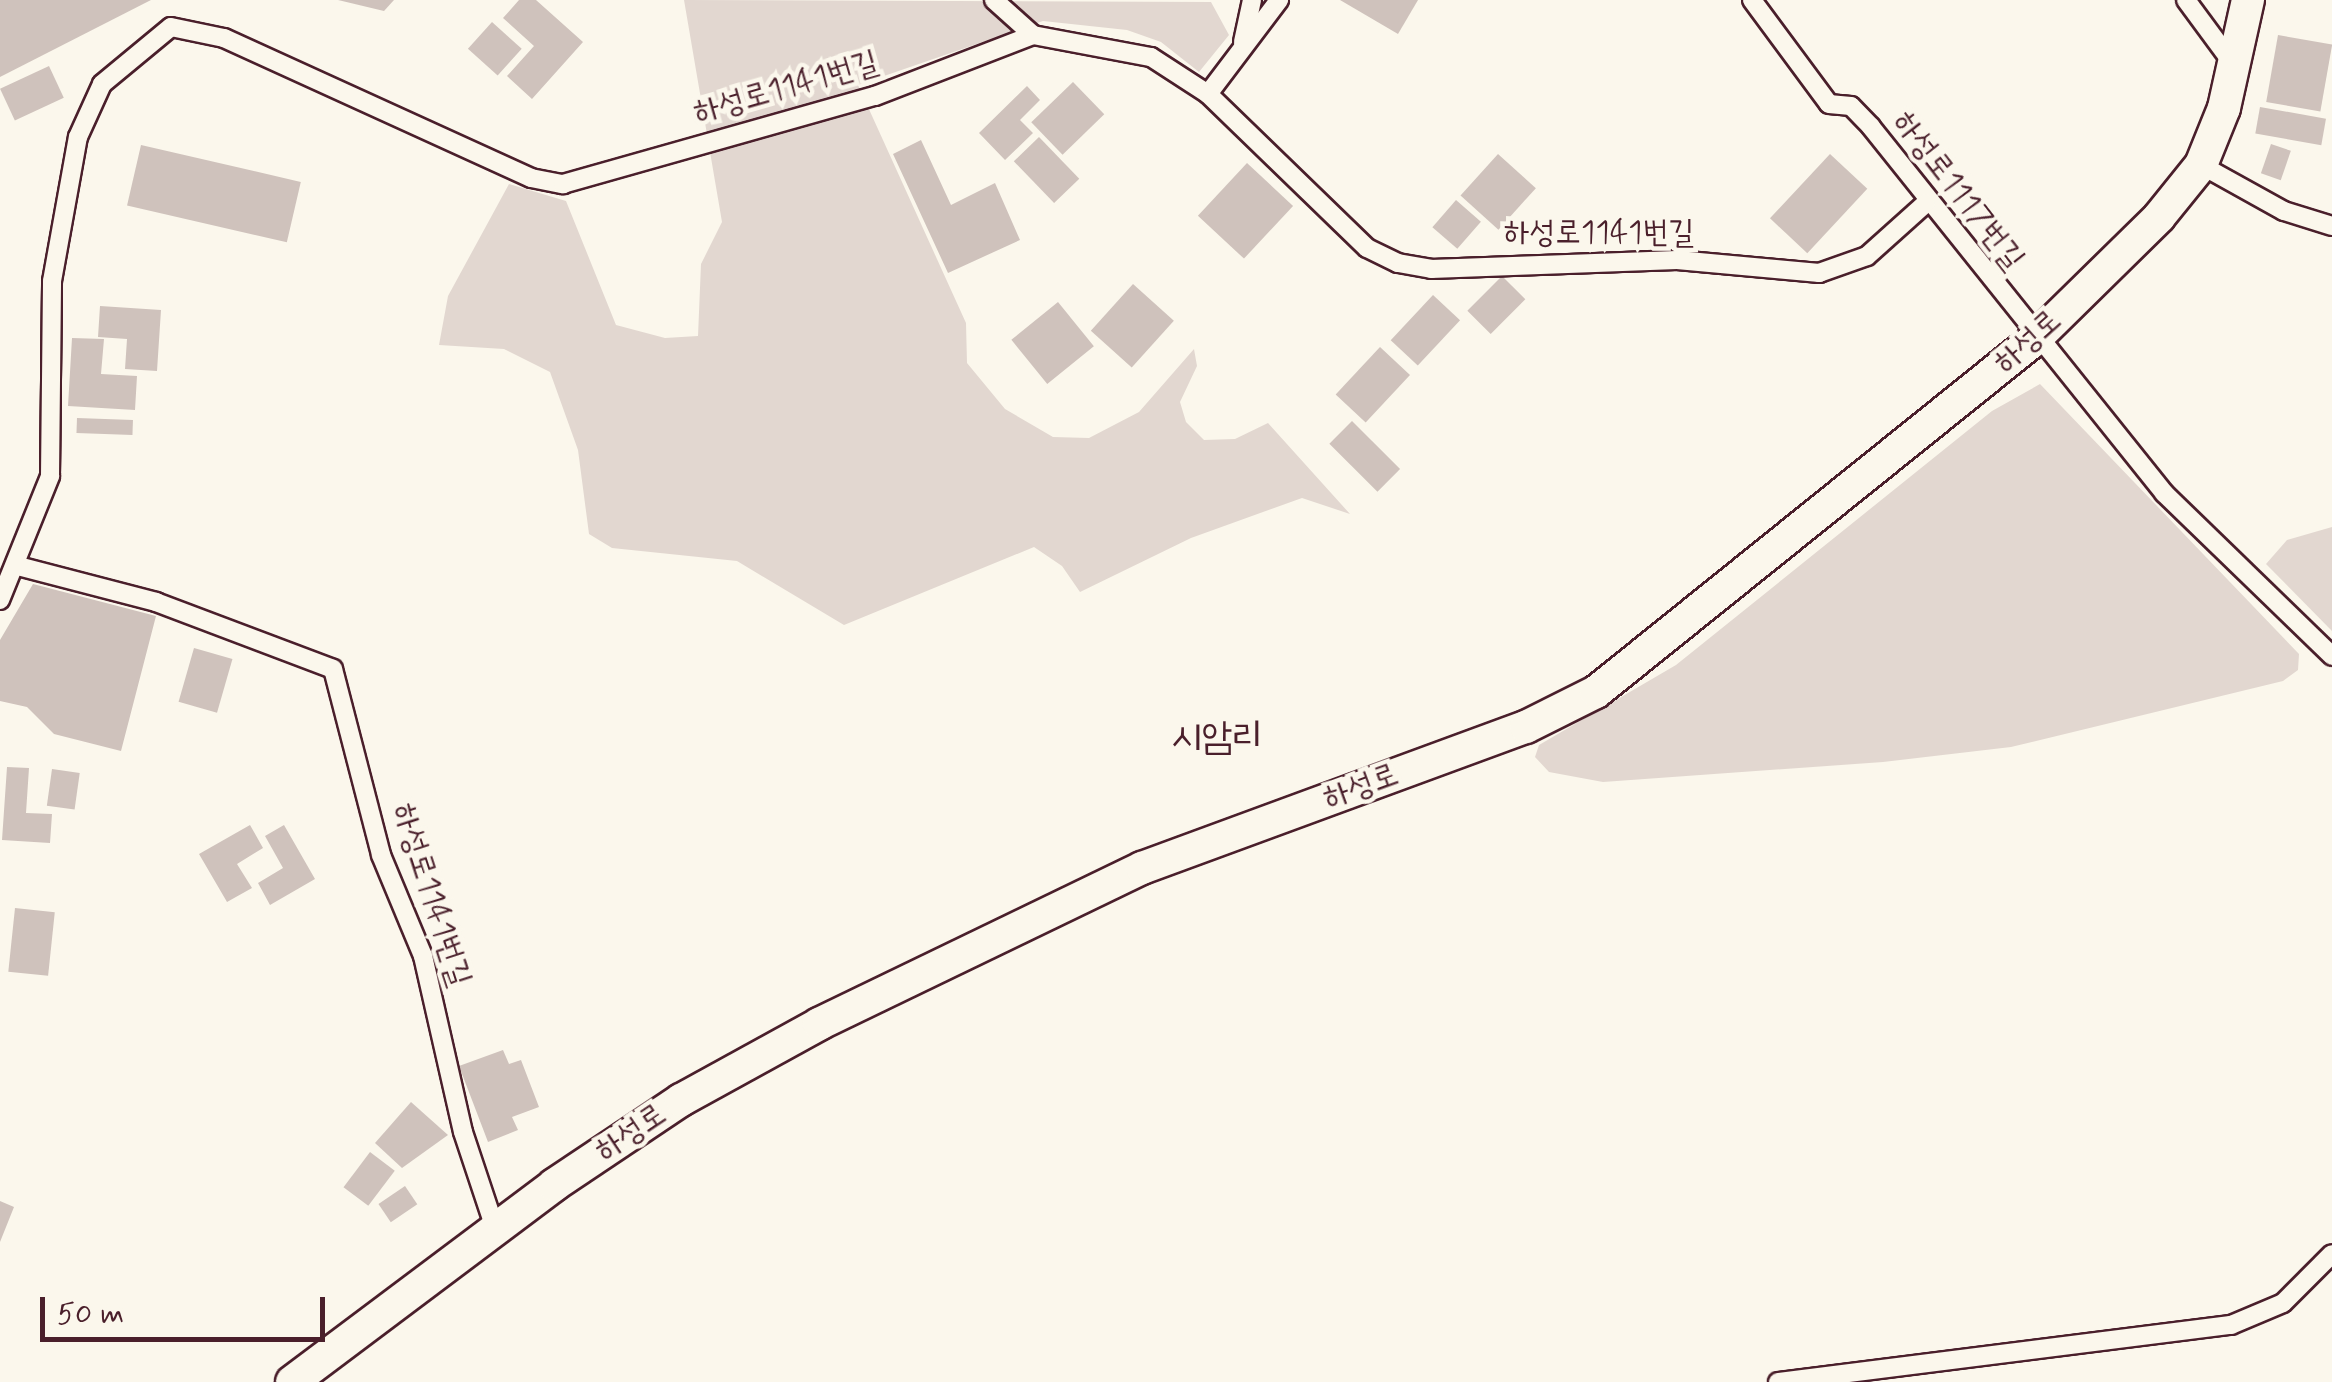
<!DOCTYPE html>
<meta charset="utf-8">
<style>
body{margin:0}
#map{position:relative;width:2332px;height:1382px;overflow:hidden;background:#fbf7ec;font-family:Mynerve,"Poor Story",sans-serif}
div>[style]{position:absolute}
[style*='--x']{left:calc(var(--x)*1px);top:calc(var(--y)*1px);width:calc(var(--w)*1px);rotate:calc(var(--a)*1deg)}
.green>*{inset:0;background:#e2d7d0}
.building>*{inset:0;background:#cfc2bc;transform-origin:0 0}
.roads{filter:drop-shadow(2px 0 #4a1f2b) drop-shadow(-2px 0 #4a1f2b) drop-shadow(0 2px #4a1f2b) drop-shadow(0 -2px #4a1f2b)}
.lane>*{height:18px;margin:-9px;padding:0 9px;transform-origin:9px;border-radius:9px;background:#fbf7ec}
.street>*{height:32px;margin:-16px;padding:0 16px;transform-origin:16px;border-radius:16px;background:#fbf7ec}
span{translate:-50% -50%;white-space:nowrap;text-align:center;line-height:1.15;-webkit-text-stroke:9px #fbf7ec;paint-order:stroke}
.street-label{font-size:32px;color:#4a1f2b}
.quarter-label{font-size:38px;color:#4a1f2b}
.scale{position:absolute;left:40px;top:1297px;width:285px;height:45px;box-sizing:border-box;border:5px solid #4a1f2b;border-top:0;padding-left:12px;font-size:30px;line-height:35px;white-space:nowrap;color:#4a1f2b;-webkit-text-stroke:8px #fbf7ec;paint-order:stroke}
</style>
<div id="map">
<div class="green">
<div style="clip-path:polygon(684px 0,1211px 2px,1229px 35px,1199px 72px,1161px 42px,1127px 30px,1043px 21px,858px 85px,966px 323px,967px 363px,1005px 409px,1053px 437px,1089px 438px,1139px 412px,1194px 349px,1197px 366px,1180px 402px,1186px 422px,1204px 440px,1235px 439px,1268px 423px,1350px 514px,1302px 498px,1191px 538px,1080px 592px,1062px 566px,1034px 547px,844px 625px,737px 561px,612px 548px,589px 534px,578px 450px,550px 372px,504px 349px,439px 345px,448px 296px,509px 184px,566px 201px,616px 325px,665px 338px,698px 336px,701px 264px,722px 222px)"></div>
<div style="clip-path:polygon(2040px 384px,2299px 654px,2298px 670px,2283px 681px,2011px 747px,1883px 762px,1603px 782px,1549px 772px,1535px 757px,1539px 745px,1676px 665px,1992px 411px)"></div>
<div style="clip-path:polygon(2332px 527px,2332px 631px,2266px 564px,2287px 540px)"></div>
</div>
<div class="building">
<div style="clip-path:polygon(0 0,151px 0,0 77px)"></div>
<div style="clip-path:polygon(338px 0,394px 0,384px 11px)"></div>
<div style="clip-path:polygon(519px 0,536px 0,583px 42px,532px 99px,507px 76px,534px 46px,503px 18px)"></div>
<div style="clip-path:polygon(1340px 0,1418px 0,1398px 34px)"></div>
<div style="left:492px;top:22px;width:40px;height:36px;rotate:42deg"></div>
<div style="left:2278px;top:35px;width:55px;height:68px;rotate:10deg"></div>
<div style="left:49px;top:66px;width:35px;height:54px;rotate:65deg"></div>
<div style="left:1073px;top:82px;width:45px;height:58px;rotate:46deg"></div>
<div style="clip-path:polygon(1027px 86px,1040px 100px,1020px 120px,1033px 133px,1005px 160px,979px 133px)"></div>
<div style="left:2260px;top:107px;width:67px;height:27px;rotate:10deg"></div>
<div style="left:1039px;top:137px;width:58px;height:35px;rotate:46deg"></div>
<div style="clip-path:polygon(921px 140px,951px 205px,995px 183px,1020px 240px,948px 273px,893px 154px)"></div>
<div style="left:2271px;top:144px;width:21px;height:31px;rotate:19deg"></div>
<div style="left:141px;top:145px;width:164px;height:62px;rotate:13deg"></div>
<div style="left:1498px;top:154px;width:51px;height:56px;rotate:42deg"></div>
<div style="left:1830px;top:154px;width:51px;height:88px;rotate:43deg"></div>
<div style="left:1247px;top:163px;width:63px;height:72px;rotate:43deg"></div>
<div style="left:1456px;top:200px;width:33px;height:36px;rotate:41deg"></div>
<div style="left:1502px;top:276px;width:33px;height:49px;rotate:45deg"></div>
<div style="left:1133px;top:284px;width:55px;height:63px;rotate:42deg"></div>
<div style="left:1433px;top:295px;width:37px;height:62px;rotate:43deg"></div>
<div style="left:1058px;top:302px;width:57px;height:60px;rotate:51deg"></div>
<div style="clip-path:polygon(100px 306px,161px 310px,157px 371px,125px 369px,127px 339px,98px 337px)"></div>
<div style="clip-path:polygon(72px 338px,104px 339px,101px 374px,137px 376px,135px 410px,68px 406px)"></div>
<div style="left:1380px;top:347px;width:41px;height:65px;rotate:43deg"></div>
<div style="left:77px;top:418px;width:56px;height:15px;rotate:2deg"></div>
<div style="left:1352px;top:421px;width:68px;height:32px;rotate:45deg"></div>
<div style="clip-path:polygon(33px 584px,156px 616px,121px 751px,54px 734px,27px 707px,0 701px,0 640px)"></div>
<div style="left:194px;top:648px;width:40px;height:56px;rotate:16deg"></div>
<div style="clip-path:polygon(7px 767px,29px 768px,26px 813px,52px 814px,50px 843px,2px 840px)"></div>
<div style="left:52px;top:769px;width:28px;height:37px;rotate:8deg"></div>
<div style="clip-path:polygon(250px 825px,263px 848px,237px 864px,252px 888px,227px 902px,199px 854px)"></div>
<div style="clip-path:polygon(284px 825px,315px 879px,270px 905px,258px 883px,283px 868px,265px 836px)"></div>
<div style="left:15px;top:908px;width:40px;height:64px;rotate:6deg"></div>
<div style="clip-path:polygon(503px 1050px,509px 1064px,521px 1060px,539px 1107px,512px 1117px,518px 1130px,488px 1142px,459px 1066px)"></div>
<div style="clip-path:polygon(411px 1102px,448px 1135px,402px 1168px,375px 1143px)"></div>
<div style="left:370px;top:1152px;width:31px;height:44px;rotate:37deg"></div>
<div style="left:405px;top:1186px;width:22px;height:32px;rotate:56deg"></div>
<div style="clip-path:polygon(0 1201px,14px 1207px,0 1242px)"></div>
</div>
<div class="roads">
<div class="lane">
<div style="--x:994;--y:0;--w:52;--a:41.9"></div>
<div style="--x:1752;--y:0;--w:129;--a:53.5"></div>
<div style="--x:1829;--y:104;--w:22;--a:5"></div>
<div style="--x:1851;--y:106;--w:29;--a:46"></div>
<div style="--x:1871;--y:127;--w:469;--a:51.3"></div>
<div style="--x:2164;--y:493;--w:234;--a:44.1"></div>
<div style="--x:2186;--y:0;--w:81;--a:53.6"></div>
<div style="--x:1243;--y:42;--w:43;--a:-77.9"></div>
<div style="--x:1208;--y:94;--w:118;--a:-52.9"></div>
<div style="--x:2201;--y:165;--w:95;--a:29"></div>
<div style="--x:2284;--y:211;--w:50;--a:17.4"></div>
<div style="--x:18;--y:566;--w:143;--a:14.6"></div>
<div style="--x:156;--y:602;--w:189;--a:20.7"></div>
<div style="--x:333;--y:669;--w:192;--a:75.5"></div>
<div style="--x:381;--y:855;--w:109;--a:67.4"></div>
<div style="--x:423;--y:956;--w:180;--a:77.2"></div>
<div style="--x:463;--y:1132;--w:101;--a:71.6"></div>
<div style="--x:0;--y:600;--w:134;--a:-68"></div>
<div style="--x:50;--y:476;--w:195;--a:-89.4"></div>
<div style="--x:52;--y:281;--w:146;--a:-79.8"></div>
<div style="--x:78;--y:137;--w:58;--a:-65.6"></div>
<div style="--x:102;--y:84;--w:89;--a:-39.6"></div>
<div style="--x:171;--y:27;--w:54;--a:11.7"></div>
<div style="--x:224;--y:38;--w:337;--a:24.5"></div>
<div style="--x:531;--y:178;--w:33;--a:11"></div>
<div style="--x:563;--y:184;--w:324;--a:-15.8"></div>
<div style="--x:875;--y:96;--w:169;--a:-21.1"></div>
<div style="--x:1033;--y:35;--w:120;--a:10.6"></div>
<div style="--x:1151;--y:57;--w:68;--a:33"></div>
<div style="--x:1208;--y:94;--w:221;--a:44.1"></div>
<div style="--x:1367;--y:248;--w:34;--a:26"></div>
<div style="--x:1398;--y:263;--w:34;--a:10"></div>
<div style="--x:1431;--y:269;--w:246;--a:-2.1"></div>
<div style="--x:1677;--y:260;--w:143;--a:5.2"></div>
<div style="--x:1819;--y:273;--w:51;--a:-19.5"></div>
<div style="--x:1867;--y:256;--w:79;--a:-41.9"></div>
<div style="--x:1778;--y:1382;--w:457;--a:-7.2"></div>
<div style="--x:2231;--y:1325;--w:56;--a:-22.9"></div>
<div style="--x:2283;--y:1303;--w:69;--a:-45"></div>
</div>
<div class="street">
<div style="--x:292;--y:1382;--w:328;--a:-36.9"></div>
<div style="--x:554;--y:1185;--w:153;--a:-33.8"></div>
<div style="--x:681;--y:1100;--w:158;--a:-28.8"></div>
<div style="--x:819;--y:1024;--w:359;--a:-25.8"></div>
<div style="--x:1142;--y:868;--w:409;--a:-20.2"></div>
<div style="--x:1526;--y:727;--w:78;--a:-26.6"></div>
<div style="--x:1596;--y:692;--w:563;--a:-38.8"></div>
<div style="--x:2035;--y:339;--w:174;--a:-44.5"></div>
<div style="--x:2159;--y:217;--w:67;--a:-51.1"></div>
<div style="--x:2201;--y:165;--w:61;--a:-68"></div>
<div style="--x:2224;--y:108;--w:111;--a:-77.5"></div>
</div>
</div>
<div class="street-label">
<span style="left:786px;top:88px;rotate:-16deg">하성로1141번길</span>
<span style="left:1958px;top:191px;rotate:52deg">하성로1117번길</span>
<span style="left:1599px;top:233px">하성로1141번길</span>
<span style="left:2028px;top:342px;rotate:-42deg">하성로</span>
<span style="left:1361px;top:787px;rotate:-20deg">하성로</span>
<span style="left:431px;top:895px;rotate:72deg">하성로1141번길</span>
<span style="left:631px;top:1133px;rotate:-34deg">하성로</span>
</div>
<div class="quarter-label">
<span style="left:1217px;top:738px">시암리</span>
</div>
<div class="scale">50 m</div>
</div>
